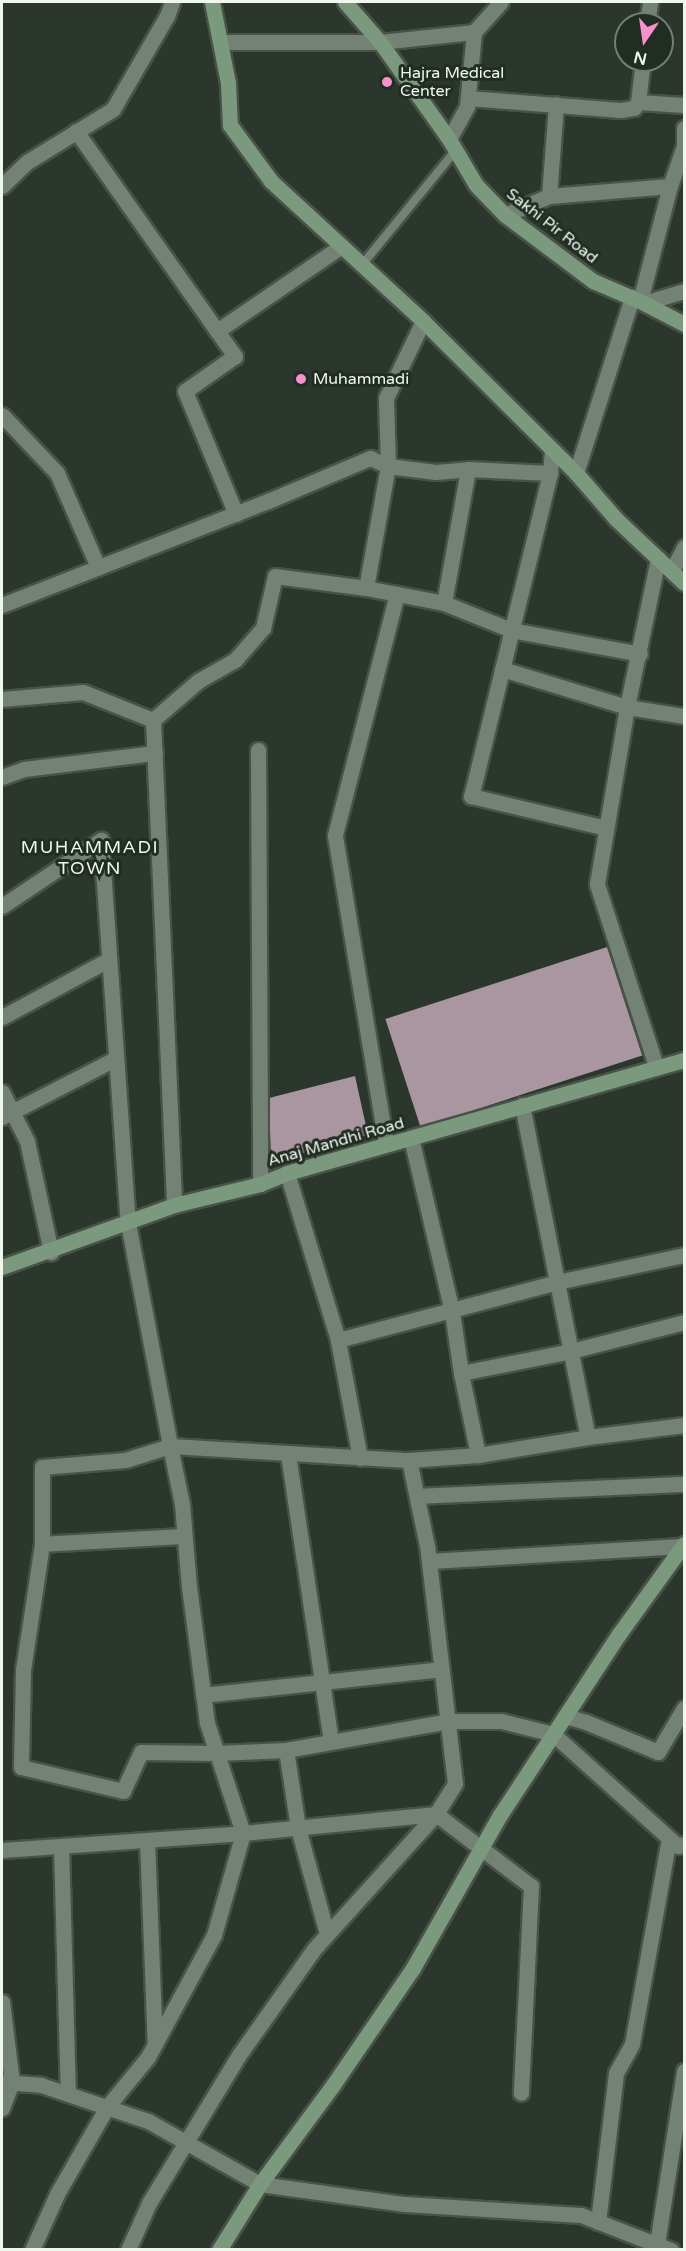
<!DOCTYPE html>
<style>
body{margin:0}
#map{position:relative;width:686px;height:2251px;overflow:hidden;background:#2b372c;font-family:"Varela Round",sans-serif}
div>[style]{position:absolute}
[style*='--x']{left:calc(var(--x)*1px);top:calc(var(--y)*1px);width:calc(var(--w)*1px);rotate:calc(var(--a)*1deg)}
.building>*{inset:0;background:#a996a0;transform-origin:0 0}
.roads{filter:drop-shadow(2px 0 #485249) drop-shadow(-2px 0 #485249) drop-shadow(0 2px #485249) drop-shadow(0 -2px #485249)}
.lane>*{height:8px;margin:-4px;padding:0 4px;transform-origin:4px;border-radius:4px;background:#748275}
.street>*{height:15px;margin:-7.5px;padding:0 7.5px;transform-origin:7.5px;border-radius:7.5px;background:#748275}
.secondary>*{height:15px;margin:-7.5px;padding:0 7.5px;transform-origin:7.5px;border-radius:7.5px;background:#7a997d}
.dots>*{width:16px;height:16px;translate:-50% -50%;box-sizing:border-box;border:3px solid #212d22;border-radius:50%}
span{translate:-50% -50%;white-space:nowrap;text-align:center;line-height:1.15;-webkit-text-stroke:6px #212d22;paint-order:stroke}
.poi-label{font-size:16px;color:#eff7ef}
.left{translate:0 -50%;text-align:left}
.street-label{font-size:16px;color:#eff7ef}
.neighbourhood-label{font-size:18px;color:#eff7ef;letter-spacing:1.5px}
.frame{position:absolute;inset:0;border:3px solid #eff7ef;pointer-events:none}
.north{position:absolute;left:614px;top:12px;width:60px;height:60px;box-sizing:border-box;background:#212d22;border:2px solid #737e74;border-radius:50%;rotate:193deg;font-size:16px;font-weight:700;line-height:24px;text-align:center;color:#eff7ef}
.north::after{content:'';display:block;margin:auto;width:21px;height:27px;background:#f790cd;clip-path:polygon(50% 0,100% 100%,50% 72%,0 100%)}
</style>
<div id="map">
<div class="building">
<div style="left:607px;top:947px;width:114px;height:233px;rotate:72deg"></div>
<div style="clip-path:polygon(355px 1076px,368px 1135px,271px 1162px,269px 1098px)"></div>
</div>
<div class="roads">
<div class="lane">
<div style="--x:361;--y:266;--w:149;--a:-50.7"></div>
</div>
<div class="street">
<div style="--x:647;--y:24;--w:22;--a:-82"></div>
<div style="--x:220;--y:42;--w:160;--a:0"></div>
<div style="--x:380;--y:42;--w:95;--a:-6.1"></div>
<div style="--x:474;--y:32;--w:40;--a:-48"></div>
<div style="--x:468;--y:98;--w:153;--a:4.5"></div>
<div style="--x:621;--y:110;--w:13;--a:-9"></div>
<div style="--x:634;--y:108;--w:7;--a:-56"></div>
<div style="--x:638;--y:102;--w:42;--a:-83.2"></div>
<div style="--x:638;--y:102;--w:46;--a:3.7"></div>
<div style="--x:76;--y:131;--w:276;--a:54.8"></div>
<div style="--x:235;--y:356;--w:61;--a:145"></div>
<div style="--x:185;--y:391;--w:133;--a:67.5"></div>
<div style="--x:449;--y:139;--w:38;--a:-61"></div>
<div style="--x:467;--y:106;--w:74;--a:-84.6"></div>
<div style="--x:2;--y:186;--w:35;--a:-44"></div>
<div style="--x:27;--y:162;--w:101;--a:-31.6"></div>
<div style="--x:113;--y:109;--w:108;--a:-59.9"></div>
<div style="--x:167;--y:16;--w:15;--a:-70"></div>
<div style="--x:549;--y:196;--w:92;--a:-85.6"></div>
<div style="--x:505;--y:215;--w:48;--a:-23.4"></div>
<div style="--x:549;--y:196;--w:121;--a:-4.7"></div>
<div style="--x:640;--y:301;--w:119;--a:-75.4"></div>
<div style="--x:670;--y:186;--w:42;--a:-70.7"></div>
<div style="--x:684;--y:146;--w:18;--a:-90"></div>
<div style="--x:644;--y:303;--w:42;--a:-16.7"></div>
<div style="--x:217;--y:331;--w:149;--a:-34.3"></div>
<div style="--x:2;--y:415;--w:80;--a:46.5"></div>
<div style="--x:57;--y:473;--w:103;--a:66.4"></div>
<div style="--x:550;--y:473;--w:333;--a:103.7"></div>
<div style="--x:471;--y:796;--w:139;--a:13.3"></div>
<div style="--x:576;--y:473;--w:185;--a:-72.3"></div>
<div style="--x:672;--y:570;--w:26;--a:-62"></div>
<div style="--x:366;--y:588;--w:124;--a:-79.8"></div>
<div style="--x:388;--y:466;--w:68;--a:-91.7"></div>
<div style="--x:386;--y:398;--w:85;--a:-64.3"></div>
<div style="--x:444;--y:603;--w:136;--a:-79.8"></div>
<div style="--x:2;--y:605;--w:286;--a:-21.4"></div>
<div style="--x:268;--y:501;--w:111;--a:-22.9"></div>
<div style="--x:370;--y:458;--w:20;--a:24"></div>
<div style="--x:388;--y:466;--w:48;--a:7.1"></div>
<div style="--x:436;--y:472;--w:32;--a:-5"></div>
<div style="--x:468;--y:469;--w:82;--a:2.8"></div>
<div style="--x:550;--y:473;--w:23;--a:-85"></div>
<div style="--x:502;--y:669;--w:131;--a:16.9"></div>
<div style="--x:627;--y:707;--w:58;--a:9"></div>
<div style="--x:2;--y:699;--w:81;--a:-4.9"></div>
<div style="--x:83;--y:692;--w:75;--a:21.8"></div>
<div style="--x:153;--y:720;--w:60;--a:-40.9"></div>
<div style="--x:198;--y:681;--w:43;--a:-29.6"></div>
<div style="--x:235;--y:660;--w:43;--a:-48.8"></div>
<div style="--x:263;--y:628;--w:53;--a:-77"></div>
<div style="--x:275;--y:576;--w:92;--a:7.5"></div>
<div style="--x:366;--y:588;--w:79;--a:10.9"></div>
<div style="--x:444;--y:603;--w:72;--a:21.9"></div>
<div style="--x:511;--y:630;--w:131;--a:10.5"></div>
<div style="--x:153;--y:720;--w:485;--a:87.5"></div>
<div style="--x:258;--y:750;--w:434;--a:89.7"></div>
<div style="--x:2;--y:777;--w:23;--a:-20"></div>
<div style="--x:24;--y:769;--w:132;--a:-7"></div>
<div style="--x:2;--y:906;--w:119;--a:-33.7"></div>
<div style="--x:101;--y:840;--w:384;--a:86"></div>
<div style="--x:128;--y:1223;--w:227;--a:79.3"></div>
<div style="--x:170;--y:1446;--w:239;--a:3.4"></div>
<div style="--x:2;--y:1017;--w:120;--a:-28.3"></div>
<div style="--x:656;--y:1066;--w:191;--a:-108"></div>
<div style="--x:597;--y:884;--w:180;--a:-80.4"></div>
<div style="--x:627;--y:707;--w:152;--a:-78.2"></div>
<div style="--x:2;--y:1092;--w:55;--a:63"></div>
<div style="--x:27;--y:1141;--w:114;--a:77.8"></div>
<div style="--x:522;--y:1105;--w:338;--a:78.8"></div>
<div style="--x:2;--y:1117;--w:127;--a:-27.2"></div>
<div style="--x:411;--y:1138;--w:179;--a:76.7"></div>
<div style="--x:452;--y:1312;--w:62;--a:81.6"></div>
<div style="--x:461;--y:1373;--w:84;--a:78.3"></div>
<div style="--x:386;--y:1144;--w:313;--a:-99.4"></div>
<div style="--x:335;--y:835;--w:249;--a:-75.6"></div>
<div style="--x:287;--y:1173;--w:175;--a:73"></div>
<div style="--x:461;--y:1373;--w:112;--a:-11.3"></div>
<div style="--x:571;--y:1351;--w:117;--a:-14.4"></div>
<div style="--x:288;--y:1454;--w:291;--a:81.5"></div>
<div style="--x:360;--y:1458;--w:120;--a:-100.6"></div>
<div style="--x:338;--y:1340;--w:227;--a:-14.8"></div>
<div style="--x:557;--y:1282;--w:130;--a:-12"></div>
<div style="--x:417;--y:1496;--w:267;--a:-2.6"></div>
<div style="--x:184;--y:1536;--w:142;--a:176.8"></div>
<div style="--x:42;--y:1544;--w:126;--a:98.6"></div>
<div style="--x:23;--y:1669;--w:98;--a:91.2"></div>
<div style="--x:21;--y:1767;--w:105;--a:13.2"></div>
<div style="--x:123;--y:1791;--w:43;--a:-65.2"></div>
<div style="--x:141;--y:1752;--w:76;--a:0.8"></div>
<div style="--x:217;--y:1753;--w:69;--a:-2.5"></div>
<div style="--x:429;--y:1561;--w:254;--a:-3.4"></div>
<div style="--x:203;--y:1695;--w:240;--a:-6.2"></div>
<div style="--x:565;--y:1716;--w:22;--a:16"></div>
<div style="--x:586;--y:1722;--w:78;--a:22.6"></div>
<div style="--x:658;--y:1752;--w:51;--a:-59.4"></div>
<div style="--x:147;--y:1840;--w:204;--a:87.8"></div>
<div style="--x:61;--y:1846;--w:248;--a:88.4"></div>
<div style="--x:2;--y:1850;--w:242;--a:-4"></div>
<div style="--x:243;--y:1833;--w:194;--a:-5.6"></div>
<div style="--x:436;--y:1814;--w:119;--a:37.2"></div>
<div style="--x:531;--y:1886;--w:207;--a:92.8"></div>
<div style="--x:327;--y:1934;--w:110;--a:-105.3"></div>
<div style="--x:298;--y:1828;--w:79;--a:-98.7"></div>
<div style="--x:286;--y:1750;--w:165;--a:-10.1"></div>
<div style="--x:448;--y:1721;--w:53;--a:0"></div>
<div style="--x:501;--y:1721;--w:54;--a:14"></div>
<div style="--x:553;--y:1734;--w:168;--a:41.9"></div>
<div style="--x:678;--y:1846;--w:6;--a:-18"></div>
<div style="--x:2;--y:2002;--w:81;--a:82.9"></div>
<div style="--x:12;--y:2082;--w:28;--a:111"></div>
<div style="--x:2;--y:2082;--w:39;--a:4"></div>
<div style="--x:41;--y:2085;--w:113;--a:18.6"></div>
<div style="--x:148;--y:2121;--w:129;--a:29.4"></div>
<div style="--x:260;--y:2184;--w:146;--a:7.9"></div>
<div style="--x:405;--y:2204;--w:176;--a:3.6"></div>
<div style="--x:581;--y:2215;--w:97;--a:21.3"></div>
<div style="--x:598;--y:2222;--w:150;--a:-83.1"></div>
<div style="--x:616;--y:2073;--w:33;--a:-61"></div>
<div style="--x:632;--y:2044;--w:209;--a:-79.8"></div>
<div style="--x:657;--y:2244;--w:175;--a:-81.1"></div>
<div style="--x:32;--y:2250;--w:61;--a:-65.9"></div>
<div style="--x:57;--y:2194;--w:100;--a:-60.1"></div>
<div style="--x:107;--y:2107;--w:65;--a:-50.6"></div>
<div style="--x:148;--y:2057;--w:139;--a:-61.6"></div>
<div style="--x:214;--y:1935;--w:106;--a:-74.1"></div>
<div style="--x:243;--y:1833;--w:116;--a:-108.1"></div>
<div style="--x:207;--y:1723;--w:137;--a:-97.5"></div>
<div style="--x:189;--y:1587;--w:83;--a:-94.8"></div>
<div style="--x:182;--y:1504;--w:59;--a:-101.7"></div>
<div style="--x:170;--y:1446;--w:47;--a:162.7"></div>
<div style="--x:125;--y:1460;--w:83;--a:175.2"></div>
<div style="--x:42;--y:1467;--w:77;--a:90"></div>
<div style="--x:128;--y:2250;--w:51;--a:-65.9"></div>
<div style="--x:149;--y:2203;--w:173;--a:-58.7"></div>
<div style="--x:239;--y:2055;--w:130;--a:-54.7"></div>
<div style="--x:314;--y:1949;--w:182;--a:-47.9"></div>
<div style="--x:436;--y:1814;--w:36;--a:-58"></div>
<div style="--x:455;--y:1783;--w:239;--a:-96.7"></div>
<div style="--x:427;--y:1546;--w:88;--a:-101.8"></div>
<div style="--x:409;--y:1460;--w:69;--a:-4.1"></div>
<div style="--x:478;--y:1455;--w:111;--a:-9.3"></div>
<div style="--x:588;--y:1437;--w:97;--a:-7.1"></div>
</div>
<div class="secondary">
<div style="--x:212;--y:2;--w:83;--a:78.8"></div>
<div style="--x:228;--y:83;--w:42;--a:87.3"></div>
<div style="--x:230;--y:125;--w:69;--a:53.8"></div>
<div style="--x:271;--y:181;--w:207;--a:42.6"></div>
<div style="--x:423;--y:321;--w:216;--a:44.8"></div>
<div style="--x:576;--y:473;--w:61;--a:49"></div>
<div style="--x:616;--y:519;--w:93;--a:43.3"></div>
<div style="--x:345;--y:2;--w:53;--a:48.8"></div>
<div style="--x:380;--y:42;--w:119;--a:54.6"></div>
<div style="--x:449;--y:139;--w:53;--a:59.6"></div>
<div style="--x:476;--y:185;--w:42;--a:46"></div>
<div style="--x:505;--y:215;--w:110;--a:36.9"></div>
<div style="--x:593;--y:281;--w:56;--a:23.3"></div>
<div style="--x:644;--y:303;--w:45;--a:27.7"></div>
<div style="--x:2;--y:1267;--w:183;--a:-19.8"></div>
<div style="--x:174;--y:1205;--w:89;--a:-13.7"></div>
<div style="--x:260;--y:1184;--w:29;--a:-22"></div>
<div style="--x:287;--y:1173;--w:413;--a:-15.9"></div>
<div style="--x:219;--y:2250;--w:78;--a:-58.2"></div>
<div style="--x:260;--y:2184;--w:123;--a:-53.6"></div>
<div style="--x:333;--y:2085;--w:142;--a:-55.6"></div>
<div style="--x:413;--y:1968;--w:176;--a:-60.4"></div>
<div style="--x:500;--y:1815;--w:217;--a:-56.7"></div>
<div style="--x:619;--y:1634;--w:111;--a:-54.2"></div>
</div>
</div>
<div class="dots">
<div style="left:387px;top:82px;background:#f790cd"></div>
<div style="left:301px;top:379px;background:#f790cd"></div>
</div>
<div class="poi-label">
<span class="left" style="left:400px;top:82px">Hajra Medical<br>Center</span>
<span class="left" style="left:313px;top:379px">Muhammadi</span>
</div>
<div class="street-label">
<span style="left:552px;top:226px;rotate:38deg">Sakhi Pir Road</span>
<span style="left:336px;top:1142px;rotate:-16deg">Anaj Mandhi Road</span>
</div>
<div class="neighbourhood-label">
<span style="left:90px;top:858px">MUHAMMADI<br>TOWN</span>
</div>
<div class="frame"></div>
<div class="north">N</div>
</div>
